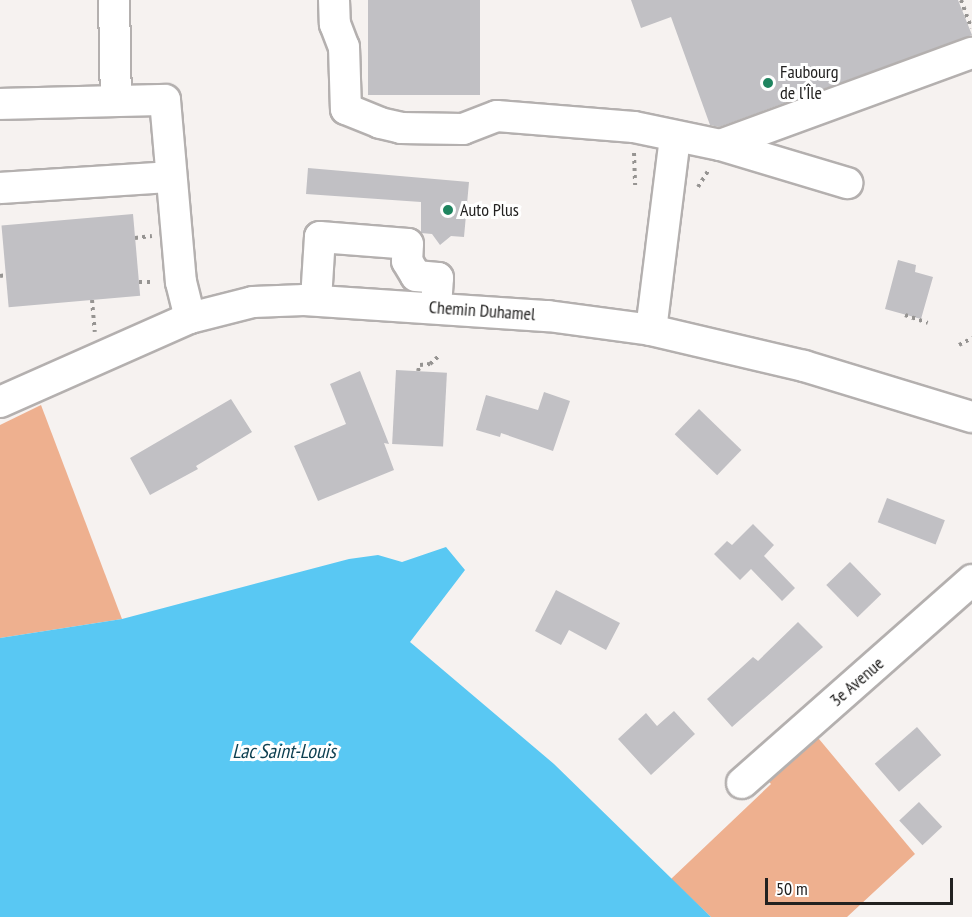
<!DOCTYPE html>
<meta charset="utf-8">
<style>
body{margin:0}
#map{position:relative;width:972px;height:917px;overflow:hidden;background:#f6f2f0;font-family:"PT Sans Narrow",sans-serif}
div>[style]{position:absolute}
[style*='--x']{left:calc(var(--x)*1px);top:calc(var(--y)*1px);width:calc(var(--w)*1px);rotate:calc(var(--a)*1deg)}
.green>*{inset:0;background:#eeb08f}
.water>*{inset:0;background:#59c8f3}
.building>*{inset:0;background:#c1c0c4;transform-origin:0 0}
.path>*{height:4px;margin-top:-2px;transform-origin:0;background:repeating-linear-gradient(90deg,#969492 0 3px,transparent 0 7.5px)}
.roads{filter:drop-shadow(2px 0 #b4b0af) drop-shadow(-2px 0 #b4b0af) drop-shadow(0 2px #b4b0af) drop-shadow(0 -2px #b4b0af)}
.minor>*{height:30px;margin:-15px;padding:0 15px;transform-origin:15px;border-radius:15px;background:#fff}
.dots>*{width:16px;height:16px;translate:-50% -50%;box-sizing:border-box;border:3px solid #fff;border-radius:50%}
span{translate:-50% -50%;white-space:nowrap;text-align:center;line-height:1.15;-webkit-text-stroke:6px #fff;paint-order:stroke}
.poi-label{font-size:18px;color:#222120}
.left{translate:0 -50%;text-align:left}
.street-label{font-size:18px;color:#222120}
.water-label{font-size:20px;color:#0e4051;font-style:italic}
.scale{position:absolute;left:765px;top:878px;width:188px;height:27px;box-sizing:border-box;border:3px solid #222120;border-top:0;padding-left:8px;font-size:18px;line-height:21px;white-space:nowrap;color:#222120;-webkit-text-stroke:4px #fff;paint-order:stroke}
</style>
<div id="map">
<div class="green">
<div style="clip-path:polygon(41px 405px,122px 619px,0 638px,0 425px)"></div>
<div style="clip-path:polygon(814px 733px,915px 854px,847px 917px,711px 917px,671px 879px,771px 784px,763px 775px)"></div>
</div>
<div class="water">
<div style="clip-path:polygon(446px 547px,465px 570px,410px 642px,554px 764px,711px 917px,0 917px,0 638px,122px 619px,349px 559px,378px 555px,402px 562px)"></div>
</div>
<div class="building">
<div style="left:368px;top:0;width:112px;height:95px"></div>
<div style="clip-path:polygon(631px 0,958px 0,972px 35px,719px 127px,710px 125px,671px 17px,641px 28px)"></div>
<div style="clip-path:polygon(308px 168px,469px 182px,464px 237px,451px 236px,440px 245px,432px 234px,421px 233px,421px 202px,306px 194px)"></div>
<div style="left:133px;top:214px;width:82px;height:132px;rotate:85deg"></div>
<div style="clip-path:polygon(898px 260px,916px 265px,915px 272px,933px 277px,921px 319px,885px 309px)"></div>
<div style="left:396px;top:370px;width:51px;height:74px;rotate:3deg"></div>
<div style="clip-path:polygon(360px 371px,389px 444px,384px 443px,394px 470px,318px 501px,294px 446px,346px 424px,330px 384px)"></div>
<div style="clip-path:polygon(544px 392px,570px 401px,553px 451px,501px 433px,500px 437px,476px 430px,486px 395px,538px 410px)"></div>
<div style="clip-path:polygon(231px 399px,252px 432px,196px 466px,198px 469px,150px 495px,130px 458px)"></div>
<div style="left:699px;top:409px;width:59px;height:35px;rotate:44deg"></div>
<div style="left:887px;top:498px;width:62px;height:26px;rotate:21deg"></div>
<div style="clip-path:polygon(753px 524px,774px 545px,764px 556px,795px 588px,782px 601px,751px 569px,740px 580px,714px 554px,727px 541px,732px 545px)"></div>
<div style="left:850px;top:562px;width:45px;height:33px;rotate:46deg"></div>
<div style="clip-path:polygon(556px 590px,620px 623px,606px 650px,569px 630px,561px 645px,535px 631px)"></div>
<div style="clip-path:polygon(798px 622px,823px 647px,732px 727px,707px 699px,753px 657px,758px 661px)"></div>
<div style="clip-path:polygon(674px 711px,695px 734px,651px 775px,618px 739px,646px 713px,657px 726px)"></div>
<div style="left:917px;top:727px;width:37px;height:56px;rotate:49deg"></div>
<div style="left:919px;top:802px;width:34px;height:27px;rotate:47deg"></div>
</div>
<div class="path">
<div style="--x:961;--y:0;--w:30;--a:70"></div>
<div style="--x:634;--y:153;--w:32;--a:88"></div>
<div style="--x:698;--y:187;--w:22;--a:-58"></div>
<div style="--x:135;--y:238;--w:17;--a:-7"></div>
<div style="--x:0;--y:276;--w:6;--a:-9"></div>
<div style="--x:139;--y:282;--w:14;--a:0"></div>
<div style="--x:92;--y:300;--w:32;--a:85"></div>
<div style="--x:905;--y:315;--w:24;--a:19"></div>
<div style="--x:959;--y:345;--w:15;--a:-28"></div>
<div style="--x:418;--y:371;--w:6;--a:-72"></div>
<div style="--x:420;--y:365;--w:10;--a:-6"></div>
<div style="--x:430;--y:364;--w:13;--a:-42"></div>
</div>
<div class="roads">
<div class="minor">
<div style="--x:114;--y:0;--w:101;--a:88.9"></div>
<div style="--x:334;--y:0;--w:24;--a:88"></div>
<div style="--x:335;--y:24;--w:25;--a:69"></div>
<div style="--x:344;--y:47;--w:62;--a:88.2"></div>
<div style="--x:346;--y:109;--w:37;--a:22"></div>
<div style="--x:380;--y:123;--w:22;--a:13"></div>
<div style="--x:401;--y:128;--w:62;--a:0.9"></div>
<div style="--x:463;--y:129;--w:36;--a:-21"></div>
<div style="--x:497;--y:116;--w:137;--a:4.6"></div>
<div style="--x:634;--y:127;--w:88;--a:11.8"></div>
<div style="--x:720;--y:145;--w:133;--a:16.7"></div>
<div style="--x:0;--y:104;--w:165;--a:-1.4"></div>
<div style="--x:165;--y:100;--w:183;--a:85"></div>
<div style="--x:181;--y:282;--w:37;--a:76"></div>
<div style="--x:720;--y:145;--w:268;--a:-20.1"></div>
<div style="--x:0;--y:188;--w:169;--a:-3.7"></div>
<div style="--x:316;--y:300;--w:63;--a:-86.4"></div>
<div style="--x:320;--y:237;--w:88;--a:4.5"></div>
<div style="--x:408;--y:244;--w:17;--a:93"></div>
<div style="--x:407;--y:261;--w:17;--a:59"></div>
<div style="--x:416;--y:276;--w:22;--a:5"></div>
<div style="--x:438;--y:278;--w:30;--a:94"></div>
<div style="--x:651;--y:330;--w:195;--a:-82.9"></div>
<div style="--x:0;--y:402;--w:208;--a:-23.9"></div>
<div style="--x:190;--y:318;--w:65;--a:-14.3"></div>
<div style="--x:253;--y:302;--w:51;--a:-2.2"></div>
<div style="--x:304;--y:300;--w:245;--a:3.8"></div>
<div style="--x:548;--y:316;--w:104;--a:7.7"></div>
<div style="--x:651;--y:330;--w:157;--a:13.2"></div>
<div style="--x:804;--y:366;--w:176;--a:16.9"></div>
<div style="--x:742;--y:783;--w:307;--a:-41.4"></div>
</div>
</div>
<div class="dots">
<div style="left:768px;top:83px;background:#1e845f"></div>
<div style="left:448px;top:210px;background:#1e845f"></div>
</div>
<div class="poi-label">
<span class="left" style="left:780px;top:83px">Faubourg<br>de l’Île</span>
<span class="left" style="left:460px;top:210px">Auto Plus</span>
</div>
<div class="street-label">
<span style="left:482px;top:311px;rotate:4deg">Chemin Duhamel</span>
<span style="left:857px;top:682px;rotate:-41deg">3e Avenue</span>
</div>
<div class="water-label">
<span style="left:284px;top:751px">Lac Saint-Louis</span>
</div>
<div class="scale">50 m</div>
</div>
